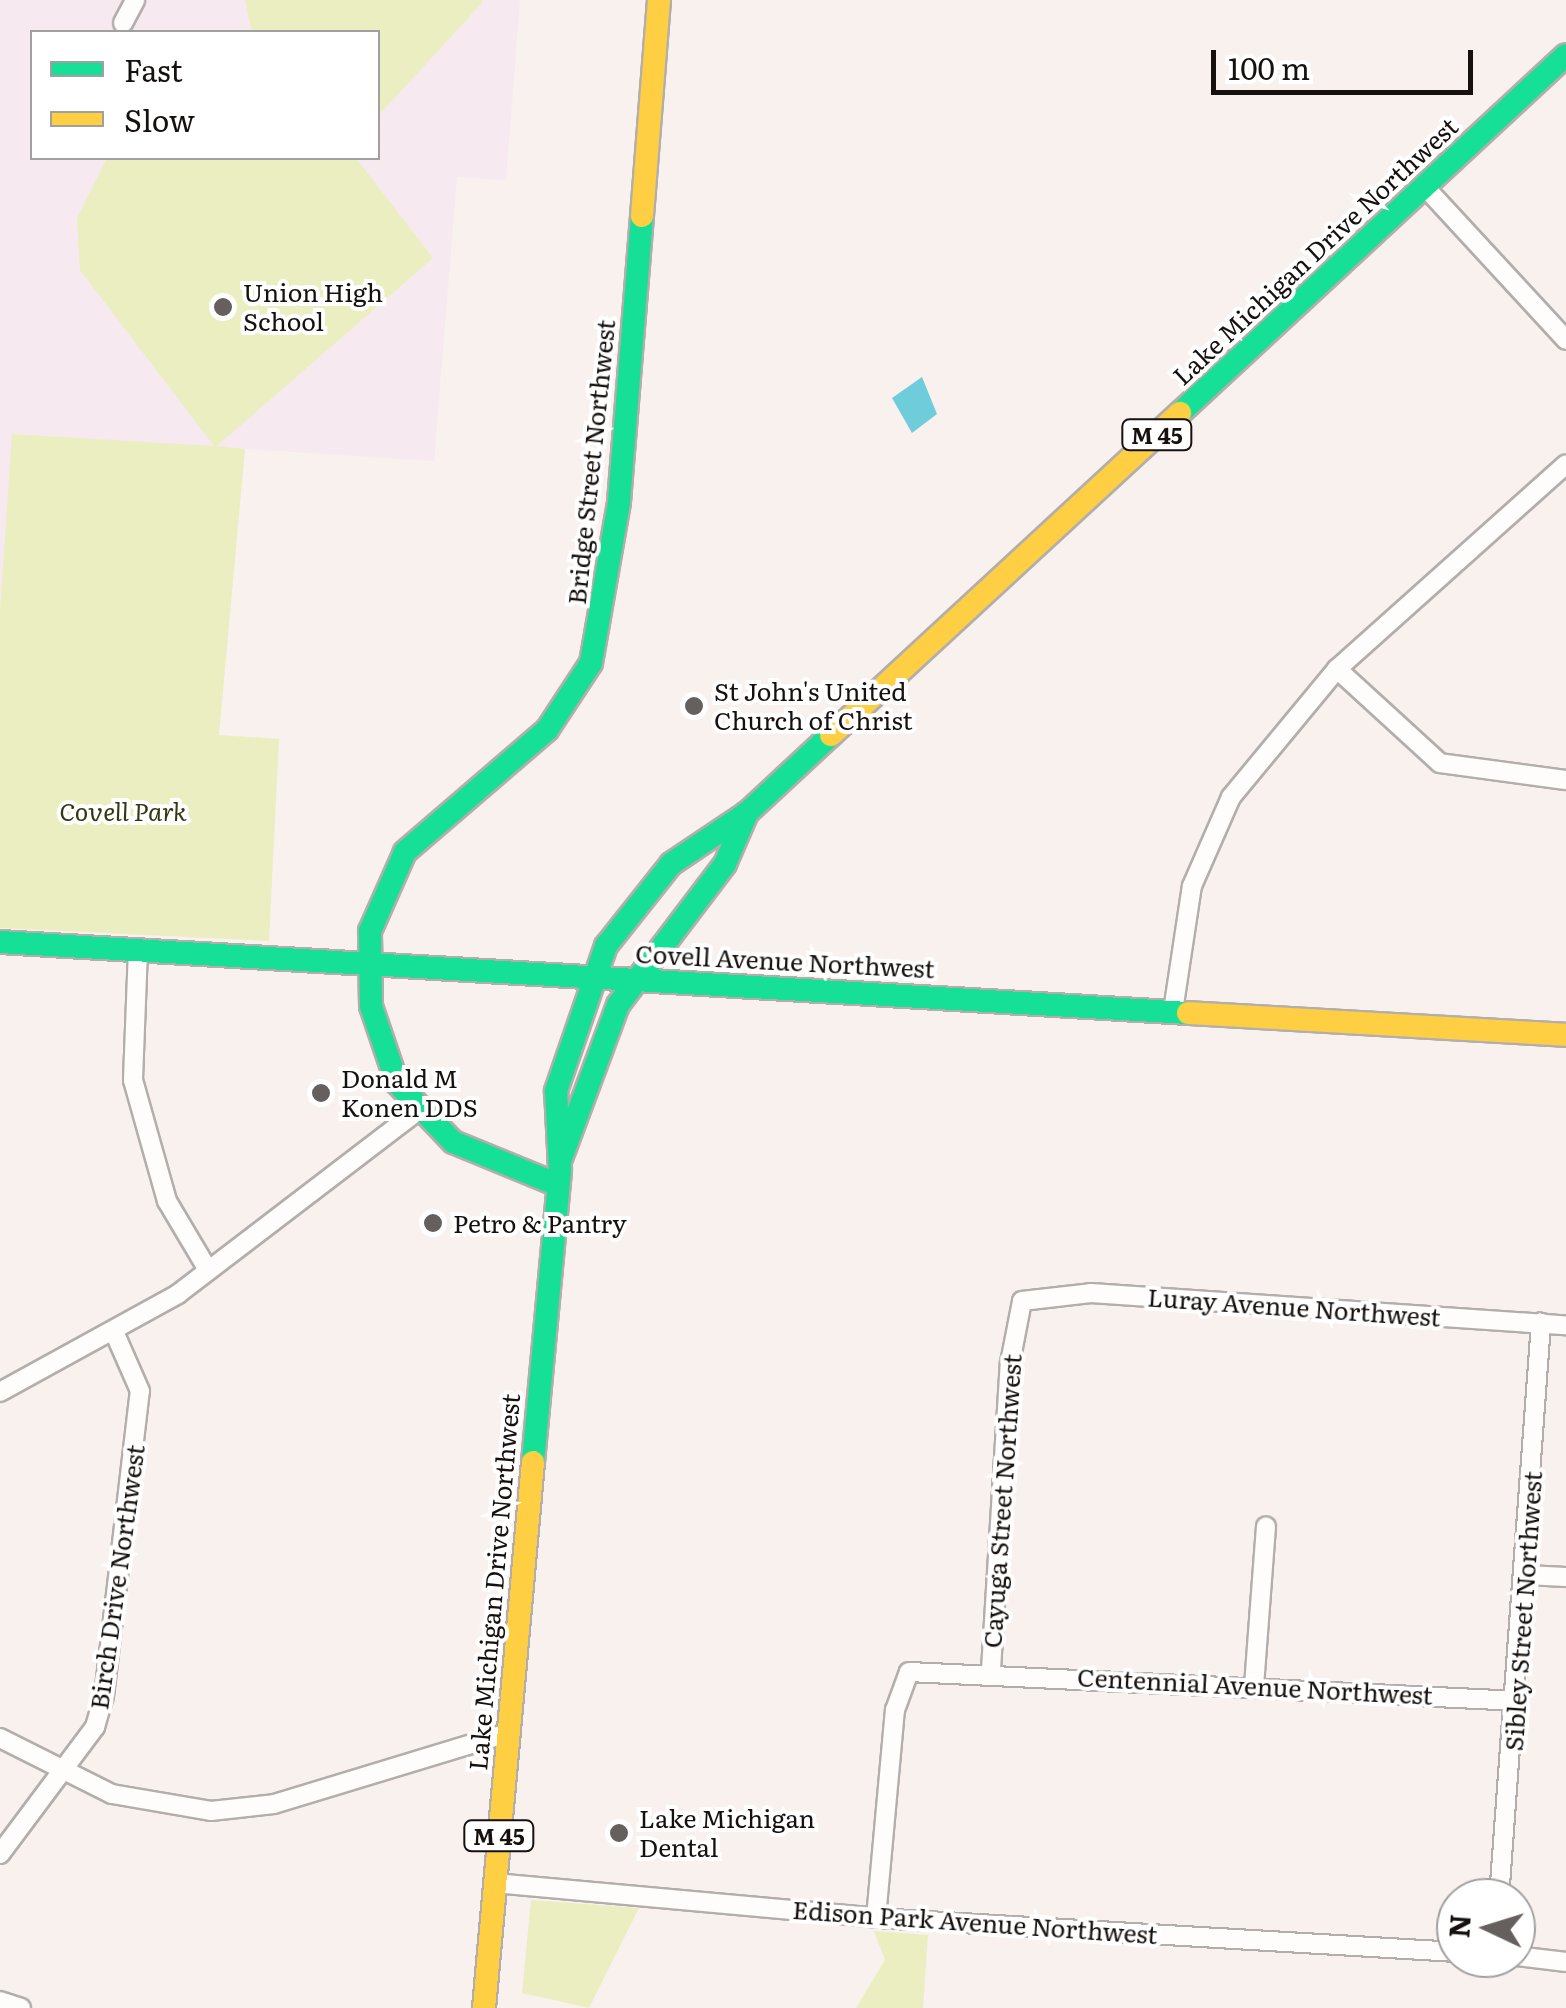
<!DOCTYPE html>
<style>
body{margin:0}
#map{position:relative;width:1566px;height:2008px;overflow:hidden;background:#f8f1ed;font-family:Literata,serif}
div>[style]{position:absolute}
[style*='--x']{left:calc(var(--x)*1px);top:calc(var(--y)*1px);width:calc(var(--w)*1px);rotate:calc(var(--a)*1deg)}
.education>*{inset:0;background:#f6e9f0}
.green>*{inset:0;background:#ebeec0}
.water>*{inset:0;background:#6fcddb}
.roads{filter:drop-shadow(2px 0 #b3aeab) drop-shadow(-2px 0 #b3aeab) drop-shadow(0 2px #b3aeab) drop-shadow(0 -2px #b3aeab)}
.street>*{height:18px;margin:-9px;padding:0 9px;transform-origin:9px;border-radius:9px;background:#fefdfc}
.fast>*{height:22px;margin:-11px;padding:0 11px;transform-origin:11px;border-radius:11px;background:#16e098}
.slow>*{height:22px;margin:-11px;padding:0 11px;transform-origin:11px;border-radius:11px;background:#ffcf43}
.dots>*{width:28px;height:28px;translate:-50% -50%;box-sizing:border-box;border:5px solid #fff;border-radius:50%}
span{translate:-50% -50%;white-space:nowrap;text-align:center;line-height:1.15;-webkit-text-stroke:8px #fff;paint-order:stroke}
.shield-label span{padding:2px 8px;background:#fff;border:2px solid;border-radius:8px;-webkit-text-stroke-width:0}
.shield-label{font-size:22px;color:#16110f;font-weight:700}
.street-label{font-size:25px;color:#16110f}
.poi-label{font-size:25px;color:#16110f}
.left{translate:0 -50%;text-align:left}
.park-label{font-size:25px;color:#333812;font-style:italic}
.legend{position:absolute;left:30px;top:30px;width:350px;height:130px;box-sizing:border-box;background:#fff;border:2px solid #a2a09f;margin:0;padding:12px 18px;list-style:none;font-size:30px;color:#16110f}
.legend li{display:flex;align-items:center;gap:20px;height:50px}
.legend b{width:50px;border:2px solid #a2a09f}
.north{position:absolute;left:1436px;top:1878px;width:100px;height:100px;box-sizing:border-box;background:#fff;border:2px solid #a2a09f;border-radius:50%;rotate:274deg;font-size:28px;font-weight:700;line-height:40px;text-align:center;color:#16110f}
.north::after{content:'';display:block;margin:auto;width:35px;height:45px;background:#655f5d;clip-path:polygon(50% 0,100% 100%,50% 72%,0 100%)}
.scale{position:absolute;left:1211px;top:50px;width:262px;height:45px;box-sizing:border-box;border:5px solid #16110f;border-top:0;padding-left:12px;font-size:30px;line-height:35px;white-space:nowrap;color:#16110f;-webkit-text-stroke:8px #fff;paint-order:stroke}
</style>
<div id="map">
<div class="education">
<div style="clip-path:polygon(evenodd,0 0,520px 0,506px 180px,457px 177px,434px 461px,13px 434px,0 609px,0 0,32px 32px,378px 32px,378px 158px,32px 158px,32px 32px)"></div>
</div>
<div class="green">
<div style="clip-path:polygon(245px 0,482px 0,482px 3px,378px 116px,378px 32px,252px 32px)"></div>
<div style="clip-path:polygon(107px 158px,356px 158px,433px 258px,217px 446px,245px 449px,219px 735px,279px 739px,269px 941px,0 928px,0 609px,12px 434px,214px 446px,80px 270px,77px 218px)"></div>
<div style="clip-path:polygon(531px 1900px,639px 1908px,589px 2008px,522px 1993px)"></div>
<div style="clip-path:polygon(874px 1931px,928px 1935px,923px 2008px,856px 2008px,885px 1960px)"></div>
</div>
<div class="water">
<div style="clip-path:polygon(922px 377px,937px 414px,912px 433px,892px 398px)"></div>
</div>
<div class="roads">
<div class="street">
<div style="--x:123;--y:23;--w:26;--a:-62"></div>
<div style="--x:1425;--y:187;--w:208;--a:47.3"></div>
<div style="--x:1337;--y:669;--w:139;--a:42.4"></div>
<div style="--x:1440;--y:763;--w:127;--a:7.7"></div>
<div style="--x:138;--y:949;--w:131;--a:92.2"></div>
<div style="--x:133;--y:1080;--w:126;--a:74.3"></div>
<div style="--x:167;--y:1201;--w:80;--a:59.3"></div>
<div style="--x:1173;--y:1011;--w:126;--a:-81.4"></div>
<div style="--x:1192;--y:886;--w:97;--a:-66.3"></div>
<div style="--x:1231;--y:797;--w:166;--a:-50.4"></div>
<div style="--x:1337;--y:669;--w:307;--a:-41.8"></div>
<div style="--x:0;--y:1392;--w:203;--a:-28.8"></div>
<div style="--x:178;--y:1294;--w:303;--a:-37.4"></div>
<div style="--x:1526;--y:1575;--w:40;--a:2.9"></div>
<div style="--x:991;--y:1670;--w:308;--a:-86.5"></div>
<div style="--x:1010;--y:1363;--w:63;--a:-79"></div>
<div style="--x:1022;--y:1301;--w:69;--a:-6.6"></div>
<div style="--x:1091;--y:1293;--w:476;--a:3.9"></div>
<div style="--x:1254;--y:1686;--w:160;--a:-85.7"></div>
<div style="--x:0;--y:1738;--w:125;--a:26.6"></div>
<div style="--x:112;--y:1794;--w:100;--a:9.7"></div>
<div style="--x:211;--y:1811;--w:63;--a:-6.3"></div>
<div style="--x:274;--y:1804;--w:244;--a:-16.9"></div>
<div style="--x:0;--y:1854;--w:159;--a:-53.2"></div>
<div style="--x:95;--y:1727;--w:32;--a:-74"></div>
<div style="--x:104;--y:1696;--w:307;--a:-83.3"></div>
<div style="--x:140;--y:1391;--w:62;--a:-113.7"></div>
<div style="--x:495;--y:1883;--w:383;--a:5.2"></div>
<div style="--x:876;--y:1918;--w:581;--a:3.35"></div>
<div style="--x:1499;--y:1898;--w:577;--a:-85.82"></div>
<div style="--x:876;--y:1918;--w:209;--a:-84.8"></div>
<div style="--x:895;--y:1710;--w:40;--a:-69.8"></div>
<div style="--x:909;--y:1672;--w:611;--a:2.72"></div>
<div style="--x:1516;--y:1956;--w:50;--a:6.8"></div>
<div style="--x:0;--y:2001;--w:22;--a:18"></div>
</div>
<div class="fast">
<div style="--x:1180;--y:413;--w:526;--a:-42.84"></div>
<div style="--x:0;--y:942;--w:1190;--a:3.42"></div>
<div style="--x:560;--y:1161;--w:166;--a:-69.6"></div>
<div style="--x:618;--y:1005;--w:177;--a:-52.8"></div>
<div style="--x:725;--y:864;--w:56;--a:-66.7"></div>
<div style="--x:558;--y:1185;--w:113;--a:-157.7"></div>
<div style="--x:453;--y:1142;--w:81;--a:-133.5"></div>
<div style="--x:397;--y:1083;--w:81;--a:-108.7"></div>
<div style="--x:371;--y:1006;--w:75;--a:-90.8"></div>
<div style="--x:370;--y:931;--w:86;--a:-66.1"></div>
<div style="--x:405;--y:852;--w:187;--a:-40.7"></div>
<div style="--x:547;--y:730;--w:80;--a:-56.7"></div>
<div style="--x:591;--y:663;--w:163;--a:-80.1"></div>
<div style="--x:619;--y:502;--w:287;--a:-85.4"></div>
<div style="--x:533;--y:1462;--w:294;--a:-84.7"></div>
<div style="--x:560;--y:1169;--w:78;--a:-92.9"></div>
<div style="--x:556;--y:1091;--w:153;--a:-71"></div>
<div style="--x:606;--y:946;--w:105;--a:-51.6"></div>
<div style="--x:671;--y:864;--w:92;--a:-33.9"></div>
<div style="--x:747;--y:813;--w:115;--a:-42.9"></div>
</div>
<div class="slow">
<div style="--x:642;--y:216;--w:217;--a:-85.5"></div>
<div style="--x:831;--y:735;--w:475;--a:-42.7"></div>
<div style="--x:1188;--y:1013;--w:379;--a:3.3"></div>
<div style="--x:484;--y:2008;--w:548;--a:-84.87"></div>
</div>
</div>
<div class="dots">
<div style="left:223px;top:307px;background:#655f5d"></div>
<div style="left:694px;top:706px;background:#655f5d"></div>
<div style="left:321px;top:1093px;background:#655f5d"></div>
<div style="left:433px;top:1223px;background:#655f5d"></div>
<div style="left:619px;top:1833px;background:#655f5d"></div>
</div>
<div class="shield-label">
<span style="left:1157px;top:435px">M 45</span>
<span style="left:499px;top:1836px">M 45</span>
</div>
<div class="street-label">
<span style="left:1315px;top:251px;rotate:-43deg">Lake Michigan Drive Northwest</span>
<span style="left:591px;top:462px;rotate:-84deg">Bridge Street Northwest</span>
<span style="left:785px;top:961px;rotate:3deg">Covell Avenue Northwest</span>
<span style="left:1294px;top:1307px;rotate:4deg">Luray Avenue Northwest</span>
<span style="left:1002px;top:1501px;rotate:-86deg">Cayuga Street Northwest</span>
<span style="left:117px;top:1577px;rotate:-82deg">Birch Drive Northwest</span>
<span style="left:494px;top:1582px;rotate:-85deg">Lake Michigan Drive Northwest</span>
<span style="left:1523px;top:1611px;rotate:-86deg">Sibley Street Northwest</span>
<span style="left:1255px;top:1686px;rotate:3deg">Centennial Avenue Northwest</span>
<span style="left:975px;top:1922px;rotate:4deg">Edison Park Avenue Northwest</span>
</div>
<div class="poi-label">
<span class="left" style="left:243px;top:307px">Union High<br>School</span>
<span class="left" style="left:714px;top:706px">St John's United<br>Church of Christ</span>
<span class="left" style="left:341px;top:1093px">Donald M<br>Konen DDS</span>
<span class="left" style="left:453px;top:1223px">Petro &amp; Pantry</span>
<span class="left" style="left:639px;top:1833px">Lake Michigan<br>Dental</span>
</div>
<div class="park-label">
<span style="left:123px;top:811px">Covell Park</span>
</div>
<ul class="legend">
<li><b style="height:12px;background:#16e098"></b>Fast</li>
<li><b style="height:12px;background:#ffcf43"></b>Slow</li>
</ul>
<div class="north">N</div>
<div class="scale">100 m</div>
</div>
